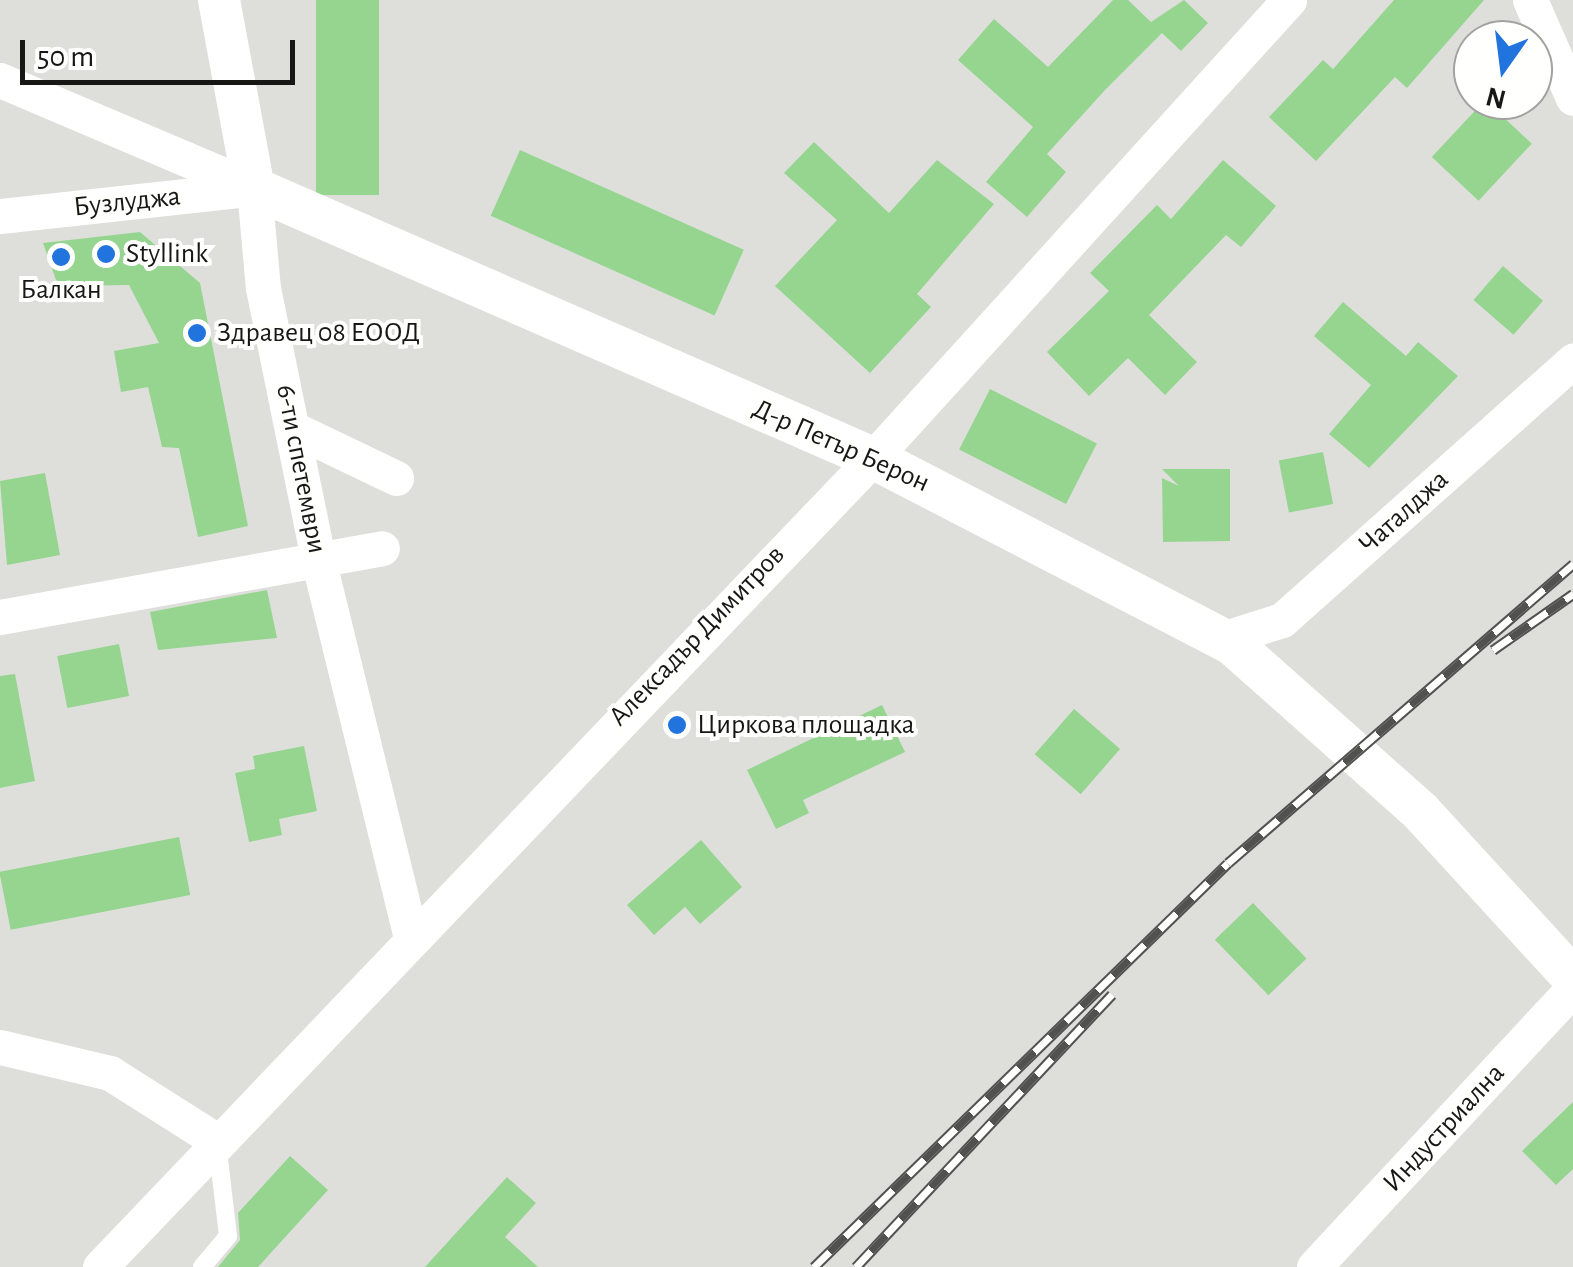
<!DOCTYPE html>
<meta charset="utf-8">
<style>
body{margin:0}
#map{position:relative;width:1573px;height:1267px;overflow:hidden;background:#dedfdb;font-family:"Alegreya Sans",sans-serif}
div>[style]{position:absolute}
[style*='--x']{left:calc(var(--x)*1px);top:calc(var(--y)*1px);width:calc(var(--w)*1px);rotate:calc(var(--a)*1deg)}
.building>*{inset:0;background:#95d590;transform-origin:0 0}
.service>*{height:18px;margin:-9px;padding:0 9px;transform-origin:9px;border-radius:9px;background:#fff}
.minor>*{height:35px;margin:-17.5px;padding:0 17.5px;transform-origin:17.5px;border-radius:17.5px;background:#fff}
.tertiary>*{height:42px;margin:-21px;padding:0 21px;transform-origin:21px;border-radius:21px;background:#fff}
.rail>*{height:11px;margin-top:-5.5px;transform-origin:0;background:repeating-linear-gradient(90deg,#fffffe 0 22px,#51514f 0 44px);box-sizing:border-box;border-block:2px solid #51514f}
.dots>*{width:28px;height:28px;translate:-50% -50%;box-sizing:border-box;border:5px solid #fffffe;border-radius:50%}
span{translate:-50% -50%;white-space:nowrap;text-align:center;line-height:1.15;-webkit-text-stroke:8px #fffffe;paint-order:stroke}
.street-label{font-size:28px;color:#171716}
.poi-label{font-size:28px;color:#171716}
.left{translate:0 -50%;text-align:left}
.north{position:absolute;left:1453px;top:20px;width:100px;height:100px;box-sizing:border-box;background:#fffffe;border:2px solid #a2a2a1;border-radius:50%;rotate:194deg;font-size:28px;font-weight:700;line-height:40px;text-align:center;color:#171716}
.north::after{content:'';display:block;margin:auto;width:35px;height:45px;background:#2173dd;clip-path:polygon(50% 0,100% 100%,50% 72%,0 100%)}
.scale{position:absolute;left:20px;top:40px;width:275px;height:45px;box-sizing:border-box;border:5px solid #171716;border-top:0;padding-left:12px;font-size:30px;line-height:35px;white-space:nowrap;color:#171716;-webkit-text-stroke:8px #fffffe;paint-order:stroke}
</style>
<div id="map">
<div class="building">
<div style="left:316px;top:0;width:63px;height:195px"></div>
<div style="clip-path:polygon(1113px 0,1128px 0,1151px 22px,1184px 0,1208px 23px,1181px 51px,1162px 33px,1105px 90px,1047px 154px,1066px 172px,1027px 217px,986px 182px,1033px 127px,958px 60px,994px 19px,1048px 67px)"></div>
<div style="clip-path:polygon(1394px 0,1484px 0,1407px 88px,1395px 77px,1316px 161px,1269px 117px,1323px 60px,1333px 69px)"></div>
<div style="left:1485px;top:100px;width:64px;height:78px;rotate:43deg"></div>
<div style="clip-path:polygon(814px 142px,889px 213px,937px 160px,994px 204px,917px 294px,931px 307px,870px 373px,775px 286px,837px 220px,784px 173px)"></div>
<div style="left:520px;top:150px;width:245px;height:72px;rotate:24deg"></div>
<div style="clip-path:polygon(1223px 160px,1276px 206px,1241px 247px,1226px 235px,1149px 315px,1197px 362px,1165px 395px,1128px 358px,1089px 396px,1047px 352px,1109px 291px,1090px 273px,1157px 205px,1171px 219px)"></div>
<div style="clip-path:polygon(140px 232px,200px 283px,248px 526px,198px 537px,179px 448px,162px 447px,148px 387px,121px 392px,114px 351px,159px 343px,129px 285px,69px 286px,56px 280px,43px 243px)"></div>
<div style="left:1503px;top:266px;width:53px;height:45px;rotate:41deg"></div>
<div style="clip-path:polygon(1343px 302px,1406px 356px,1418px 342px,1458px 376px,1369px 468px,1329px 434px,1371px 385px,1314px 336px)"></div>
<div style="left:990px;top:389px;width:120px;height:68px;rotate:27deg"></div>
<div style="left:1323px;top:452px;width:53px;height:45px;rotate:79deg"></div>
<div style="clip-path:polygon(1162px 469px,1230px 469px,1230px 541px,1163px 542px,1162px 478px,1179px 486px)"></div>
<div style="clip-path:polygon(45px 473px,60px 555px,7px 565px,0 481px)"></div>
<div style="clip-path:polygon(267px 590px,277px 638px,158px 650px,150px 612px)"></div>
<div style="left:119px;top:644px;width:53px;height:63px;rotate:79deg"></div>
<div style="clip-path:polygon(15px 674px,35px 781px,0 788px,0 676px)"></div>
<div style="clip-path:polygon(882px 705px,905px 752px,803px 800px,809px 813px,776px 829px,747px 770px)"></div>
<div style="left:1074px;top:709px;width:61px;height:60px;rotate:41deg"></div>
<div style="clip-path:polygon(304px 746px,317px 811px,279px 819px,282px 835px,249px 842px,235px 773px,255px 769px,253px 756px)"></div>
<div style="left:179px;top:837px;width:59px;height:183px;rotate:79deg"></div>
<div style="clip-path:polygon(701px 840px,742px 887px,700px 924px,685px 907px,654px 935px,627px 905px)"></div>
<div style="left:1253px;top:903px;width:77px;height:53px;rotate:46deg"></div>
<div style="clip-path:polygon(1573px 1102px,1573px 1169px,1556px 1185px,1522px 1151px)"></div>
<div style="clip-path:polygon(290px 1156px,328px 1190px,258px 1267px,218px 1267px,240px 1240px,238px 1213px)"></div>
<div style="clip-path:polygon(507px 1177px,536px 1203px,505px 1237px,538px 1267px,425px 1267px)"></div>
</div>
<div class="service">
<div style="--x:202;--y:1267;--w:40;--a:-50"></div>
<div style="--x:228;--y:1236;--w:94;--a:-96.7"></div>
</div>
<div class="minor">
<div style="--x:1530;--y:0;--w:107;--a:66.3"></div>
<div style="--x:0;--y:80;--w:276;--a:23"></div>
<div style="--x:254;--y:188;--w:100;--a:84.9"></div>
<div style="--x:263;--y:288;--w:277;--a:78.5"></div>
<div style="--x:318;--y:559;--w:386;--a:76.2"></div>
<div style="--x:0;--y:216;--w:249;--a:-6.2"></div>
<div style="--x:296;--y:430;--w:111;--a:25.6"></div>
<div style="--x:0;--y:617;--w:388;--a:-10.2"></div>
<div style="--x:1222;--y:639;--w:63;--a:-17.6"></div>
<div style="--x:1282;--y:620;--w:390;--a:-41.7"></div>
<div style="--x:0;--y:1047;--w:113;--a:13.3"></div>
<div style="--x:110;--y:1073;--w:127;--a:32.4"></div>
<div style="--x:100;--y:1267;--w:1119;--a:-46.3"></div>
<div style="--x:873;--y:458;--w:619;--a:-47.75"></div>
<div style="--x:1314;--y:1267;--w:381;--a:-47.1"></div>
</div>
<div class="tertiary">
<div style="--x:219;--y:0;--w:191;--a:79.5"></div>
<div style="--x:254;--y:188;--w:675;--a:23.57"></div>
<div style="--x:873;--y:458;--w:404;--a:27.4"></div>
<div style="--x:1232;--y:644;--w:253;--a:41.6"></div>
<div style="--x:1421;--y:812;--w:225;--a:47.5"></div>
</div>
<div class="rail">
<div style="--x:1493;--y:650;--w:98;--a:-35"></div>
<div style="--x:814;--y:1267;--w:578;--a:-44.3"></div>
<div style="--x:1228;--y:863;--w:457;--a:-40.9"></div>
<div style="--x:856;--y:1267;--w:374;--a:-46.8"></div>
</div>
<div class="dots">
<div style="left:106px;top:254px;background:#2173dd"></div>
<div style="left:61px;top:257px;background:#2173dd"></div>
<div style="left:197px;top:333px;background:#2173dd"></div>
<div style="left:677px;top:725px;background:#2173dd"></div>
</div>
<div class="street-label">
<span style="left:127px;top:202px;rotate:-6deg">Бузлуджа</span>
<span style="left:841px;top:446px;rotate:24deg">Д-р Петър Берон</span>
<span style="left:301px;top:469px;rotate:79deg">6-ти спетември</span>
<span style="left:1404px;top:512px;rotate:-42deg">Чаталджа</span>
<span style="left:697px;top:636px;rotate:-46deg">Алексадър Димитров</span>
<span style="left:1444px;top:1128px;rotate:-47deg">Индустриална</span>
</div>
<div class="poi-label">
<span class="left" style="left:126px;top:254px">Styllink</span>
<span style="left:61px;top:290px">Балкан</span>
<span class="left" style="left:217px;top:333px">Здравец 08 ЕООД</span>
<span class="left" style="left:697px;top:725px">Циркова площадка</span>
</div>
<div class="north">N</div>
<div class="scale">50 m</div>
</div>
